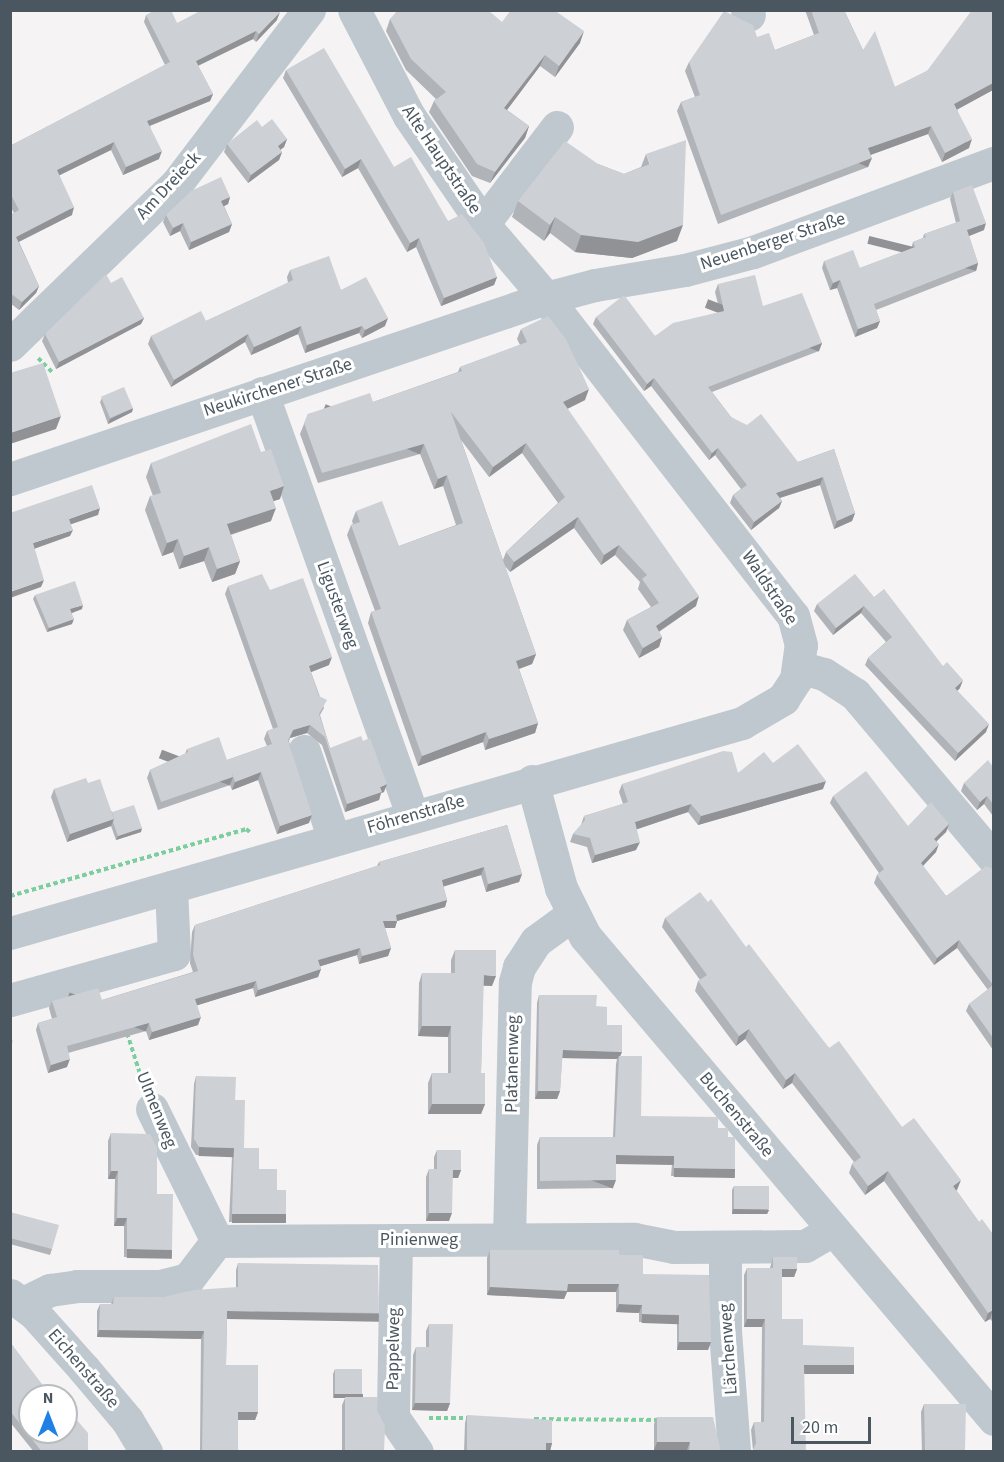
<!DOCTYPE html>
<meta charset="utf-8">
<style>
body{margin:0}
#map{position:relative;width:1004px;height:1462px;overflow:hidden;background:#f5f3f3;font-family:"Source Sans 3",sans-serif}
div>[style]{position:absolute}
[style*='--x']{left:calc(var(--x)*1px);top:calc(var(--y)*1px);width:calc(var(--w)*1px);rotate:calc(var(--a)*1deg)}
.path>*{height:4px;margin-top:-2px;transform-origin:0;background:repeating-linear-gradient(90deg,#7ccea0 0 4.5px,transparent 0 7.5px)}
.minor>*{height:33px;margin:-16.5px;padding:0 16.5px;transform-origin:16.5px;border-radius:16.5px;background:#bec8ce}
.wall>*{inset:0;background:#b0b3b7}
.shaded-wall>*{inset:0;background:#909295;transform-origin:0 0}
.building>*{inset:0;background:#cdd0d5;transform-origin:0 0}
span{translate:-50% -50%;white-space:nowrap;text-align:center;line-height:1.15;-webkit-text-stroke:6px #fff;paint-order:stroke}
.street-label{font-size:18px;color:#4a5760}
.frame{position:absolute;inset:0;border:12px solid #4a5760;pointer-events:none}
.north{position:absolute;left:18px;top:1384px;width:60px;height:60px;box-sizing:border-box;background:#fff;border:2px solid #b7bcbf;border-radius:50%;rotate:0deg;font-size:16px;font-weight:700;line-height:24px;text-align:center;color:#4a5760}
.north::after{content:'';display:block;margin:auto;width:21px;height:27px;background:#1e81e3;clip-path:polygon(50% 0,100% 100%,50% 72%,0 100%)}
.scale{position:absolute;left:791px;top:1417px;width:80px;height:27px;box-sizing:border-box;border:3px solid #4a5760;border-top:0;padding-left:8px;font-size:18px;line-height:21px;white-space:nowrap;color:#4a5760;-webkit-text-stroke:4px #fff;paint-order:stroke}
</style>
<div id="map">
<div class="path">
<div style="--x:38;--y:358;--w:20;--a:45"></div>
<div style="--x:10;--y:896;--w:245;--a:-15.8"></div>
<div style="--x:246;--y:829;--w:6;--a:39"></div>
<div style="--x:127;--y:1033;--w:52;--a:72.3"></div>
<div style="--x:429;--y:1418;--w:41;--a:0"></div>
<div style="--x:534;--y:1419;--w:125;--a:0.5"></div>
</div>
<div class="minor">
<div style="--x:747;--y:10;--w:5;--a:68"></div>
<div style="--x:483;--y:224;--w:122;--a:-52.7"></div>
<div style="--x:10;--y:345;--w:233;--a:-44.1"></div>
<div style="--x:177;--y:183;--w:218;--a:-52.7"></div>
<div style="--x:262;--y:393;--w:449;--a:70.4"></div>
<div style="--x:10;--y:479;--w:566;--a:-18.66"></div>
<div style="--x:546;--y:298;--w:51;--a:-14.9"></div>
<div style="--x:595;--y:285;--w:91;--a:-9.5"></div>
<div style="--x:685;--y:270;--w:70;--a:-14.8"></div>
<div style="--x:753;--y:252;--w:257;--a:-20.3"></div>
<div style="--x:799;--y:667;--w:26;--a:16"></div>
<div style="--x:824;--y:674;--w:37;--a:33"></div>
<div style="--x:855;--y:694;--w:216;--a:49.9"></div>
<div style="--x:304;--y:751;--w:93;--a:71.2"></div>
<div style="--x:532;--y:781;--w:111;--a:74.8"></div>
<div style="--x:561;--y:888;--w:54;--a:63.4"></div>
<div style="--x:585;--y:936;--w:633;--a:49.74"></div>
<div style="--x:10;--y:933;--w:762;--a:-16.01"></div>
<div style="--x:742;--y:723;--w:48;--a:-30.3"></div>
<div style="--x:783;--y:699;--w:24;--a:-57"></div>
<div style="--x:796;--y:679;--w:34;--a:-82"></div>
<div style="--x:801;--y:645;--w:30;--a:-105"></div>
<div style="--x:793;--y:616;--w:403;--a:-127.8"></div>
<div style="--x:546;--y:298;--w:97;--a:-130.4"></div>
<div style="--x:483;--y:224;--w:131;--a:-124.4"></div>
<div style="--x:409;--y:116;--w:119;--a:-117.4"></div>
<div style="--x:10;--y:1000;--w:170;--a:-15.7"></div>
<div style="--x:174;--y:954;--w:67;--a:-92.6"></div>
<div style="--x:152;--y:1109;--w:147;--a:63.8"></div>
<div style="--x:509;--y:1239;--w:257;--a:-88.7"></div>
<div style="--x:515;--y:982;--w:16;--a:-75"></div>
<div style="--x:519;--y:967;--w:31;--a:-57"></div>
<div style="--x:536;--y:941;--w:46;--a:-36.1"></div>
<div style="--x:396;--y:1240;--w:177;--a:91"></div>
<div style="--x:393;--y:1417;--w:42;--a:55.6"></div>
<div style="--x:725;--y:1247;--w:84;--a:90"></div>
<div style="--x:725;--y:1331;--w:121;--a:85.7"></div>
<div style="--x:10;--y:1295;--w:30;--a:37"></div>
<div style="--x:34;--y:1313;--w:75;--a:48.2"></div>
<div style="--x:84;--y:1369;--w:67;--a:49.9"></div>
<div style="--x:127;--y:1420;--w:37;--a:59"></div>
<div style="--x:23;--y:1303;--w:30;--a:-26"></div>
<div style="--x:50;--y:1290;--w:27;--a:-8"></div>
<div style="--x:77;--y:1286;--w:83;--a:0"></div>
<div style="--x:160;--y:1286;--w:29;--a:-14"></div>
<div style="--x:188;--y:1279;--w:48;--a:-52.7"></div>
<div style="--x:217;--y:1241;--w:417;--a:-0.3"></div>
<div style="--x:634;--y:1239;--w:41;--a:11.3"></div>
<div style="--x:674;--y:1247;--w:131;--a:-0.4"></div>
<div style="--x:805;--y:1246;--w:32;--a:-30"></div>
</div>
<div class="wall">
<div style="clip-path:polygon(805px 10px,844px 10px,863px 50px,895px 87px,927px 71px,993px 10px,993px 90px,957px 109px,969px 148px,942px 162px,928px 134px,870px 155px,868px 167px,718px 224px,677px 111px,681px 102px,695px 97px,685px 71px,689px 62px,757px 37px,775px 50px,814px 35px)"></div>
<div style="clip-path:polygon(146px 15px,177px 23px,277px 20px,256px 42px,253px 39px,198px 66px,213px 94px,210px 101px,150px 126px,159px 159px,123px 175px,111px 150px,59px 175px,72px 215px,19px 242px,39px 286px,36px 293px,19px 310px,10px 303px,10px 215px,14px 213px,10px 206px,10px 146px,165px 65px,144px 22px)"></div>
<div style="clip-path:polygon(390px 19px,502px 22px,580px 43px,555px 77px,540px 66px,507px 110px,529px 126px,525px 138px,490px 183px,472px 176px,429px 112px,434px 101px,436px 99px,406px 70px,386px 31px)"></div>
<div style="clip-path:polygon(286px 70px,394px 167px,448px 221px,497px 277px,494px 285px,441px 306px,416px 247px,407px 252px,358px 168px,342px 177px,283px 78px)"></div>
<div style="clip-path:polygon(262px 127px,287px 139px,284px 147px,280px 150px,282px 152px,279px 160px,248px 183px,224px 152px,227px 144px)"></div>
<div style="clip-path:polygon(646px 154px,677px 241px,632px 258px,575px 252px,550px 233px,544px 241px,512px 217px,518px 201px,598px 164px,624px 174px,641px 167px)"></div>
<div style="clip-path:polygon(953px 192px,984px 230px,969px 236px,978px 263px,976px 271px,876px 310px,880px 321px,877px 328px,855px 337px,837px 288px,830px 290px,822px 268px,824px 261px,860px 268px,911px 249px,913px 242px,923px 238px,924px 234px,956px 223px,950px 199px)"></div>
<div style="clip-path:polygon(230px 197px,228px 204px,224px 206px,232px 224px,229px 232px,189px 250px,180px 231px,170px 236px,163px 222px,166px 215px)"></div>
<div style="clip-path:polygon(290px 270px,341px 290px,385px 326px,362px 338px,359px 333px,305px 353px,298px 334px,251px 355px,245px 342px,171px 387px,148px 344px,151px 336px,206px 321px,288px 283px,287px 277px)"></div>
<div style="clip-path:polygon(111px 283px,144px 318px,141px 324px,56px 369px,42px 341px,45px 334px)"></div>
<div style="clip-path:polygon(718px 284px,763px 306px,822px 343px,819px 351px,712px 392px,731px 417px,798px 462px,834px 449px,855px 513px,852px 521px,834px 529px,820px 485px,780px 498px,782px 501px,779px 508px,751px 530px,730px 503px,733px 495px,741px 489px,715px 455px,709px 460px,651px 386px,644px 391px,593px 324px,596px 317px,655px 336px,720px 312px,715px 292px)"></div>
<div style="clip-path:polygon(evenodd,521px 329px,585px 400px,567px 409px,696px 606px,659px 632px,662px 637px,659px 647px,639px 658px,623px 630px,627px 620px,651px 607px,638px 589px,640px 582px,615px 555px,601px 565px,574px 528px,510px 572px,505px 566px,536px 654px,532px 664px,519px 669px,538px 723px,535px 733px,485px 750px,483px 742px,418px 766px,368px 623px,371px 612px,375px 611px,347px 535px,351px 525px,353px 524px,352px 521px,356px 511px,399px 546px,456px 525px,443px 486px,434px 489px,420px 454px,318px 483px,300px 434px,308px 414px,373px 402px,458px 372px,460px 367px,520px 345px,517px 339px,521px 329px,461px 440px,489px 477px,522px 453px,558px 503px,506px 552px,503px 560px,461px 440px)"></div>
<div style="clip-path:polygon(102px 398px,133px 408px,132px 412px,108px 424px,100px 402px)"></div>
<div style="clip-path:polygon(261px 452px,280px 499px,273px 501px,271px 521px,231px 535px,240px 561px,235px 574px,212px 582px,204px 561px,179px 569px,173px 552px,162px 556px,145px 510px,150px 496px,153px 496px,146px 477px,151px 463px)"></div>
<div style="clip-path:polygon(228px 586px,270px 590px,329px 665px,311px 672px,324px 708px,320px 715px,330px 748px,384px 792px,381px 793px,379px 800px,345px 812px,322px 745px,307px 733px,290px 738px,289px 741px,309px 823px,277px 834px,258px 780px,232px 790px,230px 785px,158px 810px,147px 778px,150px 770px,185px 754px,187px 749px,227px 760px,267px 746px,264px 739px,267px 731px,273px 729px,225px 594px)"></div>
<div style="clip-path:polygon(35px 595px,82px 609px,72px 613px,72px 624px,47px 632px,33px 599px)"></div>
<div style="clip-path:polygon(874px 597px,960px 688px,957px 691px,986px 732px,955px 761px,865px 665px,868px 658px,886px 642px,861px 613px,833px 635px,814px 611px,817px 604px)"></div>
<div style="clip-path:polygon(773px 763px,823px 789px,698px 825px,688px 812px,636px 829px,636px 850px,592px 863px,587px 847px,570px 842px,573px 834px,581px 825px,584px 816px,623px 804px,619px 792px,622px 784px,738px 773px)"></div>
<div style="clip-path:polygon(993px 767px,993px 816px,984px 804px,977px 810px,961px 791px,964px 783px)"></div>
<div style="clip-path:polygon(88px 783px,112px 812px,141px 832px,116px 840px,111px 826px,67px 842px,51px 797px,54px 789px)"></div>
<div style="clip-path:polygon(833px 796px,908px 826px,949px 824px,946px 832px,937px 841px,936px 852px,923px 866px,946px 896px,993px 869px,993px 1050px,966px 1011px,969px 1004px,988px 990px,957px 948px,934px 965px,874px 883px,877px 875px,879px 873px,830px 803px)"></div>
<div style="clip-path:polygon(507px 825px,522px 874px,519px 882px,486px 892px,481px 875px,443px 886px,447px 900px,445px 907px,397px 921px,395px 928px,385px 928px,391px 948px,388px 956px,359px 964px,357px 955px,320px 966px,321px 969px,318px 977px,255px 997px,253px 988px,197px 1005px,198px 1025px,149px 1040px,146px 1031px,68px 1053px,67px 1067px,48px 1073px,36px 1030px,38px 1023px,52px 1019px,49px 1008px,52px 1001px,102px 1000px,193px 972px,190px 963px,192px 932px,195px 925px,377px 866px,379px 862px)"></div>
<div style="clip-path:polygon(708px 902px,829px 1048px,902px 1127px,957px 1190px,956px 1190px,979px 1222px,993px 1234px,993px 1322px,990px 1319px,985px 1322px,884px 1181px,865px 1195px,849px 1173px,852px 1164px,854px 1162px,792px 1083px,783px 1089px,745px 1039px,736px 1046px,695px 991px,698px 981px,700px 980px,662px 927px,665px 918px)"></div>
<div style="clip-path:polygon(455px 950px,492px 986px,483px 986px,481px 1073px,485px 1104px,481px 1114px,428px 1114px,428px 1083px,432px 1073px,448px 1073px,448px 1037px,418px 1036px,419px 983px,422px 973px,451px 973px,451px 960px)"></div>
<div style="clip-path:polygon(539px 995px,596px 1006px,607px 1025px,620px 1056px,641px 1116px,718px 1128px,728px 1137px,732px 1177px,671px 1176px,672px 1164px,616px 1163px,613px 1188px,537px 1189px,537px 1145px,540px 1137px,613px 1137px,616px 1064px,617px 1059px,562px 1058px,560px 1091px,557px 1099px,535px 1099px,537px 1003px)"></div>
<div style="clip-path:polygon(196px 1076px,235px 1100px,244px 1148px,259px 1169px,277px 1190px,286px 1214px,283px 1222px,229px 1222px,232px 1156px,196px 1155px,191px 1147px,194px 1084px)"></div>
<div style="clip-path:polygon(111px 1133px,157px 1194px,172px 1250px,170px 1258px,124px 1257px,124px 1226px,114px 1226px,115px 1179px,108px 1179px,108px 1141px)"></div>
<div style="clip-path:polygon(437px 1150px,461px 1170px,458px 1178px,452px 1178px,449px 1221px,426px 1221px,426px 1177px,429px 1169px,434px 1169px,434px 1157px)"></div>
<div style="clip-path:polygon(734px 1186px,769px 1210px,767px 1214px,732px 1214px,732px 1190px)"></div>
<div style="clip-path:polygon(10px 1212px,52px 1249px,50px 1255px,10px 1244px)"></div>
<div style="clip-path:polygon(490px 1250px,619px 1255px,643px 1274px,711px 1342px,708px 1350px,677px 1350px,677px 1323px,639px 1322px,639px 1313px,616px 1312px,616px 1292px,567px 1292px,564px 1299px,487px 1295px,487px 1258px)"></div>
<div style="clip-path:polygon(773px 1257px,797px 1269px,794px 1277px,782px 1277px,782px 1319px,803px 1345px,854px 1365px,851px 1373px,804px 1373px,753px 1450px,751px 1430px,754px 1422px,761px 1422px,762px 1327px,744px 1327px,744px 1275px,747px 1268px,770px 1268px)"></div>
<div style="clip-path:polygon(238px 1263px,379px 1313px,376px 1320px,227px 1318px,226px 1365px,258px 1412px,255px 1420px,238px 1420px,238px 1452px,200px 1452px,201px 1339px,97px 1337px,97px 1311px,100px 1304px,111px 1304px,114px 1297px,163px 1297px,236px 1288px,236px 1270px)"></div>
<div style="clip-path:polygon(429px 1324px,450px 1403px,447px 1411px,412px 1410px,413px 1355px,416px 1347px,426px 1347px,426px 1331px)"></div>
<div style="clip-path:polygon(10px 1342px,88px 1452px,34px 1452px,10px 1422px)"></div>
<div style="clip-path:polygon(335px 1369px,362px 1397px,377px 1410px,384px 1452px,342px 1452px,342px 1405px,345px 1398px,333px 1398px,333px 1374px)"></div>
<div style="clip-path:polygon(924px 1404px,965px 1452px,922px 1452px,921px 1412px)"></div>
<div style="clip-path:polygon(467px 1415px,552px 1443px,550px 1451px,464px 1452px,465px 1423px)"></div>
<div style="clip-path:polygon(657px 1417px,721px 1452px,654px 1450px,654px 1424px)"></div>
</div>
<div class="shaded-wall">
<div style="clip-path:polygon(280px 12px,277px 20px,256px 42px,259px 34px)"></div>
<div style="clip-path:polygon(256px 31px,253px 39px,193px 68px,196px 61px)"></div>
<div style="clip-path:polygon(584px 31px,580px 43px,555px 77px,559px 66px)"></div>
<div style="clip-path:polygon(545px 55px,540px 66px,500px 119px,504px 108px)"></div>
<div style="clip-path:polygon(993px 83px,993px 90px,951px 113px,954px 104px)"></div>
<div style="clip-path:polygon(213px 94px,210px 101px,144px 128px,147px 121px)"></div>
<div style="clip-path:polygon(529px 126px,525px 138px,490px 183px,495px 172px)"></div>
<div style="clip-path:polygon(931px 126px,928px 134px,865px 157px,868px 148px)"></div>
<div style="clip-path:polygon(287px 139px,284px 147px,275px 154px,278px 146px)"></div>
<div style="clip-path:polygon(972px 139px,969px 148px,942px 162px,945px 153px)"></div>
<div style="clip-path:polygon(114px 142px,111px 150px,54px 178px,57px 170px)"></div>
<div style="clip-path:polygon(162px 151px,159px 159px,123px 175px,126px 167px)"></div>
<div style="clip-path:polygon(282px 152px,279px 160px,248px 183px,251px 175px)"></div>
<div style="left:872px;top:158px;width:10px;height:161px;rotate:114deg"></div>
<div style="clip-path:polygon(361px 159px,358px 168px,342px 177px,345px 169px)"></div>
<div style="clip-path:polygon(230px 197px,228px 204px,219px 209px,221px 201px)"></div>
<div style="clip-path:polygon(74px 207px,72px 215px,14px 244px,16px 237px)"></div>
<div style="clip-path:polygon(555px 217px,550px 233px,544px 241px,550px 225px)"></div>
<div style="clip-path:polygon(183px 223px,180px 231px,170px 236px,173px 228px)"></div>
<div style="clip-path:polygon(986px 223px,984px 230px,964px 238px,967px 230px)"></div>
<div style="clip-path:polygon(232px 224px,229px 232px,189px 250px,191px 242px)"></div>
<div style="clip-path:polygon(683px 225px,677px 241px,632px 258px,575px 252px,581px 235px)"></div>
<div style="clip-path:polygon(419px 238px,416px 247px,407px 252px,410px 243px)"></div>
<div style="left:978px;top:263px;width:8px;height:112px;rotate:104deg"></div>
<div style="clip-path:polygon(497px 277px,494px 285px,441px 306px,444px 298px)"></div>
<div style="clip-path:polygon(840px 280px,837px 288px,830px 290px,833px 283px)"></div>
<div style="clip-path:polygon(39px 286px,36px 293px,19px 310px,22px 302px)"></div>
<div style="clip-path:polygon(144px 318px,141px 324px,56px 369px,59px 362px)"></div>
<div style="clip-path:polygon(388px 318px,385px 326px,362px 338px,365px 330px)"></div>
<div style="clip-path:polygon(880px 321px,877px 328px,855px 337px,858px 329px)"></div>
<div style="clip-path:polygon(301px 326px,298px 334px,251px 355px,254px 347px)"></div>
<div style="clip-path:polygon(362px 326px,359px 333px,305px 353px,307px 345px)"></div>
<div style="clip-path:polygon(248px 334px,245px 342px,171px 387px,174px 380px)"></div>
<div style="left:822px;top:343px;width:9px;height:122px;rotate:111deg"></div>
<div style="clip-path:polygon(654px 378px,651px 386px,644px 391px,647px 384px)"></div>
<div style="clip-path:polygon(589px 389px,585px 400px,559px 413px,563px 402px)"></div>
<div style="clip-path:polygon(133px 408px,132px 412px,108px 424px,110px 419px)"></div>
<div style="clip-path:polygon(61px 416px,56px 429px,10px 444px,10px 433px)"></div>
<div style="clip-path:polygon(526px 443px,522px 453px,489px 477px,493px 467px)"></div>
<div style="left:424px;top:444px;width:11px;height:106px;rotate:112deg"></div>
<div style="clip-path:polygon(718px 448px,715px 455px,709px 460px,712px 453px)"></div>
<div style="clip-path:polygon(447px 475px,443px 486px,434px 489px,438px 479px)"></div>
<div style="clip-path:polygon(823px 477px,820px 485px,773px 500px,776px 493px)"></div>
<div style="clip-path:polygon(284px 486px,280px 499px,265px 504px,270px 491px)"></div>
<div style="clip-path:polygon(782px 501px,779px 508px,751px 530px,754px 522px)"></div>
<div style="clip-path:polygon(100px 508px,98px 515px,66px 526px,69px 519px)"></div>
<div style="clip-path:polygon(276px 508px,271px 521px,222px 537px,227px 524px)"></div>
<div style="clip-path:polygon(855px 513px,852px 521px,834px 529px,837px 521px)"></div>
<div style="clip-path:polygon(578px 517px,574px 528px,510px 572px,514px 562px)"></div>
<div style="clip-path:polygon(73px 530px,70px 536px,31px 550px,33px 543px)"></div>
<div style="clip-path:polygon(178px 539px,173px 552px,162px 556px,167px 543px)"></div>
<div style="clip-path:polygon(619px 545px,615px 555px,601px 565px,604px 555px)"></div>
<div style="clip-path:polygon(209px 547px,204px 561px,179px 569px,184px 556px)"></div>
<div style="clip-path:polygon(240px 561px,235px 574px,212px 582px,217px 569px)"></div>
<div style="clip-path:polygon(44px 580px,41px 587px,10px 598px,10px 592px)"></div>
<div style="clip-path:polygon(699px 596px,696px 606px,652px 636px,656px 626px)"></div>
<div style="clip-path:polygon(83px 605px,82px 609px,69px 614px,70px 609px)"></div>
<div style="clip-path:polygon(864px 606px,861px 613px,833px 635px,836px 628px)"></div>
<div style="clip-path:polygon(74px 619px,72px 624px,47px 632px,49px 628px)"></div>
<div style="clip-path:polygon(662px 637px,659px 647px,639px 658px,643px 648px)"></div>
<div style="clip-path:polygon(536px 654px,532px 664px,513px 671px,516px 661px)"></div>
<div style="clip-path:polygon(332px 657px,329px 665px,306px 674px,309px 666px)"></div>
<div style="clip-path:polygon(963px 680px,960px 688px,952px 696px,955px 688px)"></div>
<div style="clip-path:polygon(538px 723px,535px 733px,485px 750px,489px 739px)"></div>
<div style="clip-path:polygon(989px 724px,986px 732px,955px 761px,958px 753px)"></div>
<div style="clip-path:polygon(310px 725px,307px 733px,290px 738px,286px 748px,293px 730px)"></div>
<div style="clip-path:polygon(486px 732px,483px 742px,418px 766px,422px 756px)"></div>
<div style="clip-path:polygon(261px 772px,258px 780px,232px 790px,235px 782px)"></div>
<div style="left:233px;top:777px;width:9px;height:76px;rotate:111deg"></div>
<div style="clip-path:polygon(826px 781px,823px 789px,698px 825px,701px 816px)"></div>
<div style="clip-path:polygon(387px 784px,384px 792px,381px 793px,379px 800px,345px 812px,347px 804px,380px 787px)"></div>
<div style="clip-path:polygon(987px 796px,984px 804px,977px 810px,980px 802px)"></div>
<div style="clip-path:polygon(691px 804px,688px 812px,632px 831px,635px 822px)"></div>
<div style="clip-path:polygon(312px 815px,309px 823px,277px 834px,280px 826px)"></div>
<div style="clip-path:polygon(114px 819px,111px 826px,67px 842px,70px 834px)"></div>
<div style="clip-path:polygon(949px 824px,946px 832px,931px 846px,934px 839px)"></div>
<div style="clip-path:polygon(142px 828px,141px 832px,116px 840px,118px 836px)"></div>
<div style="clip-path:polygon(640px 842px,636px 850px,592px 863px,595px 855px)"></div>
<div style="clip-path:polygon(939px 844px,936px 852px,918px 871px,921px 863px)"></div>
<div style="clip-path:polygon(484px 867px,481px 875px,439px 888px,442px 880px)"></div>
<div style="clip-path:polygon(522px 874px,519px 882px,486px 892px,488px 884px)"></div>
<div style="clip-path:polygon(447px 900px,445px 907px,397px 921px,395px 928px,380px 928px,383px 921px,396px 915px)"></div>
<div style="clip-path:polygon(959px 940px,957px 948px,934px 965px,937px 958px)"></div>
<div style="clip-path:polygon(360px 948px,357px 955px,315px 968px,318px 960px)"></div>
<div style="clip-path:polygon(391px 948px,388px 956px,359px 964px,362px 956px)"></div>
<div style="clip-path:polygon(321px 969px,318px 977px,255px 997px,258px 990px)"></div>
<div style="clip-path:polygon(484px 975px,496px 976px,492px 986px,480px 985px)"></div>
<div style="clip-path:polygon(256px 981px,253px 988px,192px 1007px,195px 999px)"></div>
<div style="clip-path:polygon(201px 1017px,198px 1025px,149px 1040px,152px 1032px)"></div>
<div style="left:149px;top:1023px;width:9px;height:85px;rotate:111deg"></div>
<div style="clip-path:polygon(422px 1026px,451px 1026px,448px 1037px,418px 1036px)"></div>
<div style="clip-path:polygon(749px 1029px,745px 1039px,736px 1046px,739px 1036px)"></div>
<div style="clip-path:polygon(563px 1050px,622px 1052px,619px 1059px,619px 1056px,617px 1059px,560px 1058px)"></div>
<div style="clip-path:polygon(70px 1059px,67px 1067px,48px 1073px,51px 1065px)"></div>
<div style="clip-path:polygon(795px 1073px,792px 1083px,783px 1089px,786px 1080px)"></div>
<div style="clip-path:polygon(538px 1091px,560px 1091px,557px 1099px,535px 1099px)"></div>
<div style="clip-path:polygon(432px 1104px,485px 1104px,481px 1114px,428px 1114px)"></div>
<div style="left:199px;top:1147px;width:35px;height:9px;rotate:2deg"></div>
<div style="left:616px;top:1155px;width:58px;height:9px;rotate:1deg"></div>
<div style="left:674px;top:1168px;width:61px;height:9px;rotate:1deg"></div>
<div style="clip-path:polygon(453px 1170px,461px 1170px,458px 1178px,450px 1178px)"></div>
<div style="clip-path:polygon(111px 1171px,118px 1171px,115px 1179px,108px 1179px)"></div>
<div style="clip-path:polygon(888px 1171px,884px 1181px,865px 1195px,868px 1186px)"></div>
<div style="left:616px;top:1180px;width:9px;height:76px;rotate:111deg"></div>
<div style="clip-path:polygon(961px 1180px,957px 1190px,949px 1195px,953px 1186px)"></div>
<div style="clip-path:polygon(733px 1209px,769px 1210px,767px 1214px,732px 1214px)"></div>
<div style="clip-path:polygon(429px 1213px,452px 1213px,449px 1221px,426px 1221px)"></div>
<div style="left:232px;top:1214px;width:54px;height:9px"></div>
<div style="clip-path:polygon(117px 1218px,127px 1218px,124px 1226px,114px 1226px)"></div>
<div style="left:127px;top:1249px;width:45px;height:9px;rotate:1deg"></div>
<div style="clip-path:polygon(782px 1269px,797px 1269px,794px 1277px,780px 1277px)"></div>
<div style="clip-path:polygon(568px 1284px,619px 1284px,616px 1292px,567px 1292px,564px 1299px,487px 1295px,490px 1287px)"></div>
<div style="clip-path:polygon(619px 1304px,642px 1305px,639px 1313px,616px 1312px)"></div>
<div style="clip-path:polygon(993px 1310px,990px 1319px,985px 1322px,988px 1313px)"></div>
<div style="left:227px;top:1311px;width:152px;height:8px;rotate:1deg"></div>
<div style="left:642px;top:1314px;width:37px;height:9px;rotate:2deg"></div>
<div style="clip-path:polygon(747px 1319px,765px 1319px,762px 1327px,744px 1327px)"></div>
<div style="clip-path:polygon(99px 1330px,204px 1331px,201px 1339px,97px 1337px)"></div>
<div style="clip-path:polygon(679px 1342px,711px 1342px,708px 1350px,677px 1350px)"></div>
<div style="left:804px;top:1365px;width:50px;height:9px"></div>
<div style="left:334px;top:1394px;width:29px;height:4px"></div>
<div style="clip-path:polygon(415px 1403px,450px 1403px,447px 1411px,412px 1410px)"></div>
<div style="clip-path:polygon(238px 1412px,258px 1412px,255px 1420px,235px 1420px)"></div>
<div style="clip-path:polygon(657px 1442px,690px 1442px,687px 1450px,654px 1450px)"></div>
<div style="clip-path:polygon(546px 1443px,552px 1443px,550px 1451px,539px 1452px)"></div>
<div style="left:954px;top:1450px;width:11px;height:2px"></div>
</div>
<div class="building">
<div style="clip-path:polygon(155px 10px,171px 10px,177px 23px,202px 10px,278px 10px,280px 12px,259px 34px,256px 31px,196px 61px,213px 94px,147px 121px,162px 151px,126px 167px,114px 142px,57px 170px,74px 207px,16px 237px,39px 286px,22px 302px,10px 293px,10px 215px,19px 210px,10px 193px,10px 146px,170px 62px,146px 15px)"></div>
<div style="clip-path:polygon(398px 10px,488px 10px,502px 22px,511px 10px,554px 10px,584px 31px,559px 66px,545px 55px,504px 108px,529px 126px,495px 172px,477px 164px,434px 101px,446px 92px,411px 59px,390px 19px)"></div>
<div style="clip-path:polygon(811px 10px,844px 10px,863px 50px,875px 31px,895px 87px,927px 71px,972px 10px,993px 10px,993px 83px,954px 104px,972px 139px,945px 153px,931px 126px,868px 148px,872px 158px,721px 215px,681px 102px,700px 95px,689px 62px,724px 11px,753px 25px,757px 37px,769px 33px,775px 50px,819px 33px)"></div>
<div style="clip-path:polygon(324px 48px,394px 167px,411px 157px,448px 221px,462px 214px,484px 243px,497px 277px,444px 298px,419px 238px,410px 243px,361px 159px,345px 169px,286px 70px)"></div>
<div style="clip-path:polygon(272px 119px,287px 139px,278px 146px,282px 152px,251px 175px,227px 144px,257px 120px,262px 127px)"></div>
<div style="clip-path:polygon(686px 140px,683px 225px,638px 242px,581px 235px,555px 217px,550px 225px,518px 201px,565px 141px,598px 164px,624px 174px,650px 164px,646px 154px)"></div>
<div style="clip-path:polygon(221px 177px,230px 197px,221px 201px,232px 224px,191px 242px,183px 223px,173px 228px,166px 215px,191px 191px)"></div>
<div style="clip-path:polygon(972px 185px,986px 223px,967px 230px,978px 263px,874px 304px,880px 321px,858px 329px,840px 280px,833px 283px,824px 261px,853px 250px,860px 268px,915px 247px,913px 242px,926px 237px,924px 234px,960px 221px,953px 192px)"></div>
<div style="clip-path:polygon(329px 256px,341px 290px,366px 277px,388px 318px,365px 330px,362px 326px,307px 345px,301px 326px,254px 347px,248px 334px,174px 380px,151px 336px,201px 311px,206px 321px,293px 280px,290px 270px)"></div>
<div style="clip-path:polygon(106px 274px,111px 283px,122px 277px,144px 318px,59px 362px,45px 334px)"></div>
<div style="clip-path:polygon(755px 275px,763px 306px,802px 293px,822px 343px,708px 387px,731px 417px,747px 425px,761px 414px,798px 462px,834px 449px,855px 513px,837px 521px,823px 477px,776px 493px,782px 501px,754px 522px,733px 495px,747px 485px,718px 448px,712px 453px,654px 378px,647px 384px,596px 317px,624px 295px,655px 336px,673px 323px,724px 311px,718px 284px)"></div>
<div style="clip-path:polygon(548px 316px,566px 339px,589px 389px,563px 402px,699px 596px,656px 626px,662px 637px,643px 648px,627px 620px,659px 603px,642px 579px,647px 575px,619px 545px,604px 555px,578px 517px,514px 562px,506px 552px,565px 497px,526px 443px,493px 467px,451px 412px,536px 654px,516px 661px,538px 723px,489px 739px,486px 732px,422px 756px,371px 612px,381px 609px,351px 525px,360px 522px,356px 511px,382px 501px,399px 546px,463px 523px,447px 475px,438px 479px,424px 444px,322px 473px,304px 423px,308px 414px,370px 393px,373px 402px,462px 371px,460px 367px,527px 342px,521px 329px)"></div>
<div style="clip-path:polygon(43px 363px,61px 416px,10px 433px,10px 373px)"></div>
<div style="left:124px;top:387px;width:23px;height:25px;rotate:67deg"></div>
<div style="clip-path:polygon(251px 424px,261px 452px,271px 449px,284px 486px,270px 491px,276px 508px,227px 524px,240px 561px,217px 569px,209px 547px,184px 556px,178px 539px,167px 543px,150px 496px,161px 493px,151px 463px)"></div>
<div style="clip-path:polygon(92px 485px,100px 508px,69px 519px,73px 530px,33px 543px,44px 580px,10px 592px,10px 513px)"></div>
<div style="clip-path:polygon(262px 574px,270px 590px,303px 578px,332px 657px,309px 666px,319px 696px,327px 700px,319px 714px,330px 748px,361px 736px,363px 741px,370px 738px,387px 784px,380px 787px,382px 792px,347px 804px,325px 737px,310px 725px,293px 730px,288px 740px,312px 815px,280px 826px,261px 772px,235px 782px,231px 770px,233px 777px,161px 802px,150px 770px,188px 752px,187px 749px,219px 737px,227px 760px,272px 744px,267px 731px,278px 727px,228px 586px)"></div>
<div style="clip-path:polygon(855px 574px,874px 597px,884px 589px,943px 666px,947px 662px,963px 680px,955px 688px,989px 724px,958px 753px,868px 658px,892px 637px,864px 606px,836px 628px,817px 604px)"></div>
<div style="clip-path:polygon(75px 581px,83px 605px,70px 609px,74px 619px,49px 628px,35px 595px)"></div>
<div style="clip-path:polygon(798px 744px,826px 781px,701px 816px,691px 804px,635px 822px,640px 842px,595px 855px,590px 838px,573px 834px,585px 820px,584px 816px,628px 802px,622px 784px,723px 751px,732px 752px,738px 773px,764px 752px,773px 763px)"></div>
<div style="clip-path:polygon(988px 760px,993px 767px,993px 804px,987px 796px,980px 802px,964px 783px)"></div>
<div style="clip-path:polygon(866px 771px,908px 826px,931px 802px,949px 824px,934px 839px,939px 844px,921px 863px,946px 896px,986px 866px,993px 869px,993px 1038px,969px 1004px,993px 985px,959px 940px,937px 958px,877px 875px,884px 869px,833px 796px)"></div>
<div style="clip-path:polygon(86px 778px,88px 783px,100px 779px,114px 819px,70px 834px,54px 789px)"></div>
<div style="clip-path:polygon(134px 805px,142px 828px,118px 836px,113px 822px,114px 819px,112px 812px)"></div>
<div style="clip-path:polygon(507px 825px,522px 874px,488px 884px,484px 867px,442px 880px,447px 900px,396px 915px,397px 921px,383px 921px,391px 948px,362px 956px,360px 948px,318px 960px,321px 969px,258px 990px,256px 981px,195px 999px,201px 1017px,152px 1032px,149px 1023px,67px 1046px,70px 1059px,51px 1065px,38px 1023px,57px 1017px,52px 1001px,98px 988px,102px 1000px,198px 971px,193px 955px,195px 925px,380px 865px,379px 862px)"></div>
<div style="clip-path:polygon(700px 892px,708px 902px,711px 899px,746px 947px,749px 944px,829px 1048px,839px 1041px,902px 1127px,914px 1118px,961px 1180px,953px 1186px,979px 1222px,982px 1219px,993px 1234px,993px 1310px,988px 1313px,888px 1171px,868px 1186px,852px 1164px,861px 1157px,795px 1073px,786px 1080px,749px 1029px,739px 1036px,698px 981px,707px 975px,665px 918px)"></div>
<div style="clip-path:polygon(455px 950px,496px 950px,496px 976px,484px 975px,481px 1073px,485px 1073px,485px 1104px,432px 1104px,432px 1073px,451px 1073px,451px 1026px,422px 1026px,422px 973px,455px 973px)"></div>
<div style="clip-path:polygon(539px 995px,597px 995px,596px 1006px,607px 1007px,607px 1025px,622px 1025px,622px 1052px,563px 1050px,560px 1091px,538px 1091px)"></div>
<div style="clip-path:polygon(10px 1034px,13px 1042px,10px 1043px)"></div>
<div style="clip-path:polygon(619px 1056px,642px 1056px,641px 1116px,718px 1117px,718px 1128px,728px 1128px,728px 1137px,735px 1137px,735px 1169px,674px 1168px,674px 1156px,616px 1155px,616px 1180px,540px 1181px,540px 1137px,615px 1137px)"></div>
<div style="clip-path:polygon(196px 1076px,236px 1077px,235px 1100px,245px 1100px,244px 1148px,259px 1148px,259px 1169px,277px 1169px,277px 1190px,286px 1190px,286px 1214px,232px 1214px,234px 1148px,199px 1147px,194px 1139px)"></div>
<div style="clip-path:polygon(111px 1133px,150px 1134px,157px 1148px,157px 1194px,173px 1194px,172px 1250px,127px 1249px,127px 1218px,117px 1218px,118px 1171px,111px 1171px)"></div>
<div style="clip-path:polygon(437px 1150px,461px 1150px,461px 1170px,453px 1170px,452px 1213px,429px 1213px,429px 1169px,437px 1169px)"></div>
<div style="left:734px;top:1186px;width:35px;height:23px"></div>
<div style="clip-path:polygon(10px 1212px,59px 1225px,52px 1249px,10px 1238px)"></div>
<div style="clip-path:polygon(490px 1250px,619px 1250px,619px 1255px,643px 1255px,643px 1274px,709px 1275px,711px 1342px,679px 1342px,679px 1315px,642px 1314px,642px 1305px,619px 1304px,619px 1284px,568px 1284px,567px 1291px,490px 1287px)"></div>
<div style="clip-path:polygon(773px 1257px,797px 1257px,797px 1269px,782px 1269px,782px 1319px,803px 1319px,803px 1345px,854px 1347px,854px 1365px,804px 1365px,806px 1452px,752px 1452px,756px 1443px,754px 1422px,764px 1422px,765px 1319px,747px 1319px,747px 1268px,773px 1268px)"></div>
<div style="clip-path:polygon(238px 1263px,378px 1265px,379px 1313px,227px 1311px,226px 1365px,258px 1365px,258px 1412px,238px 1412px,238px 1452px,202px 1452px,204px 1331px,99px 1330px,100px 1304px,113px 1304px,114px 1297px,163px 1297px,194px 1290px,238px 1287px)"></div>
<div style="clip-path:polygon(429px 1324px,453px 1324px,450px 1403px,415px 1403px,416px 1347px,429px 1347px)"></div>
<div style="clip-path:polygon(10px 1342px,51px 1396px,30px 1396px,30px 1432px,66px 1432px,66px 1415px,73px 1421px,76px 1419px,88px 1433px,88px 1452px,56px 1452px,55px 1450px,53px 1452px,42px 1452px,10px 1411px)"></div>
<div style="left:335px;top:1369px;width:27px;height:25px"></div>
<div style="clip-path:polygon(345px 1397px,377px 1397px,377px 1410px,385px 1426px,384px 1452px,345px 1452px)"></div>
<div style="clip-path:polygon(924px 1404px,966px 1404px,965px 1450px,954px 1450px,954px 1452px,925px 1452px)"></div>
<div style="clip-path:polygon(467px 1415px,552px 1420px,552px 1443px,546px 1443px,546px 1451px,540px 1451px,540px 1452px,467px 1452px)"></div>
<div style="clip-path:polygon(657px 1417px,713px 1417px,721px 1452px,689px 1452px,690px 1442px,657px 1442px)"></div>
</div>
<div class="street-label">
<span style="left:441px;top:160px;rotate:56deg">Alte Hauptstraße</span>
<span style="left:169px;top:186px;rotate:-47deg">Am Dreieck</span>
<span style="left:773px;top:242px;rotate:-18deg">Neuenberger Straße</span>
<span style="left:278px;top:388px;rotate:-18deg">Neukirchener Straße</span>
<span style="left:769px;top:588px;rotate:56deg">Waldstraße</span>
<span style="left:337px;top:605px;rotate:70deg">Ligusterweg</span>
<span style="left:416px;top:815px;rotate:-16deg">Föhrenstraße</span>
<span style="left:513px;top:1064px;rotate:-89deg">Platanenweg</span>
<span style="left:156px;top:1110px;rotate:68deg">Ulmenweg</span>
<span style="left:736px;top:1115px;rotate:50deg">Buchenstraße</span>
<span style="left:419px;top:1240px">Pinienweg</span>
<span style="left:394px;top:1349px;rotate:-89deg">Pappelweg</span>
<span style="left:729px;top:1349px;rotate:-94deg">Lärchenweg</span>
<span style="left:83px;top:1369px;rotate:49deg">Eichenstraße</span>
</div>
<div class="frame"></div>
<div class="north">N</div>
<div class="scale">20 m</div>
</div>
